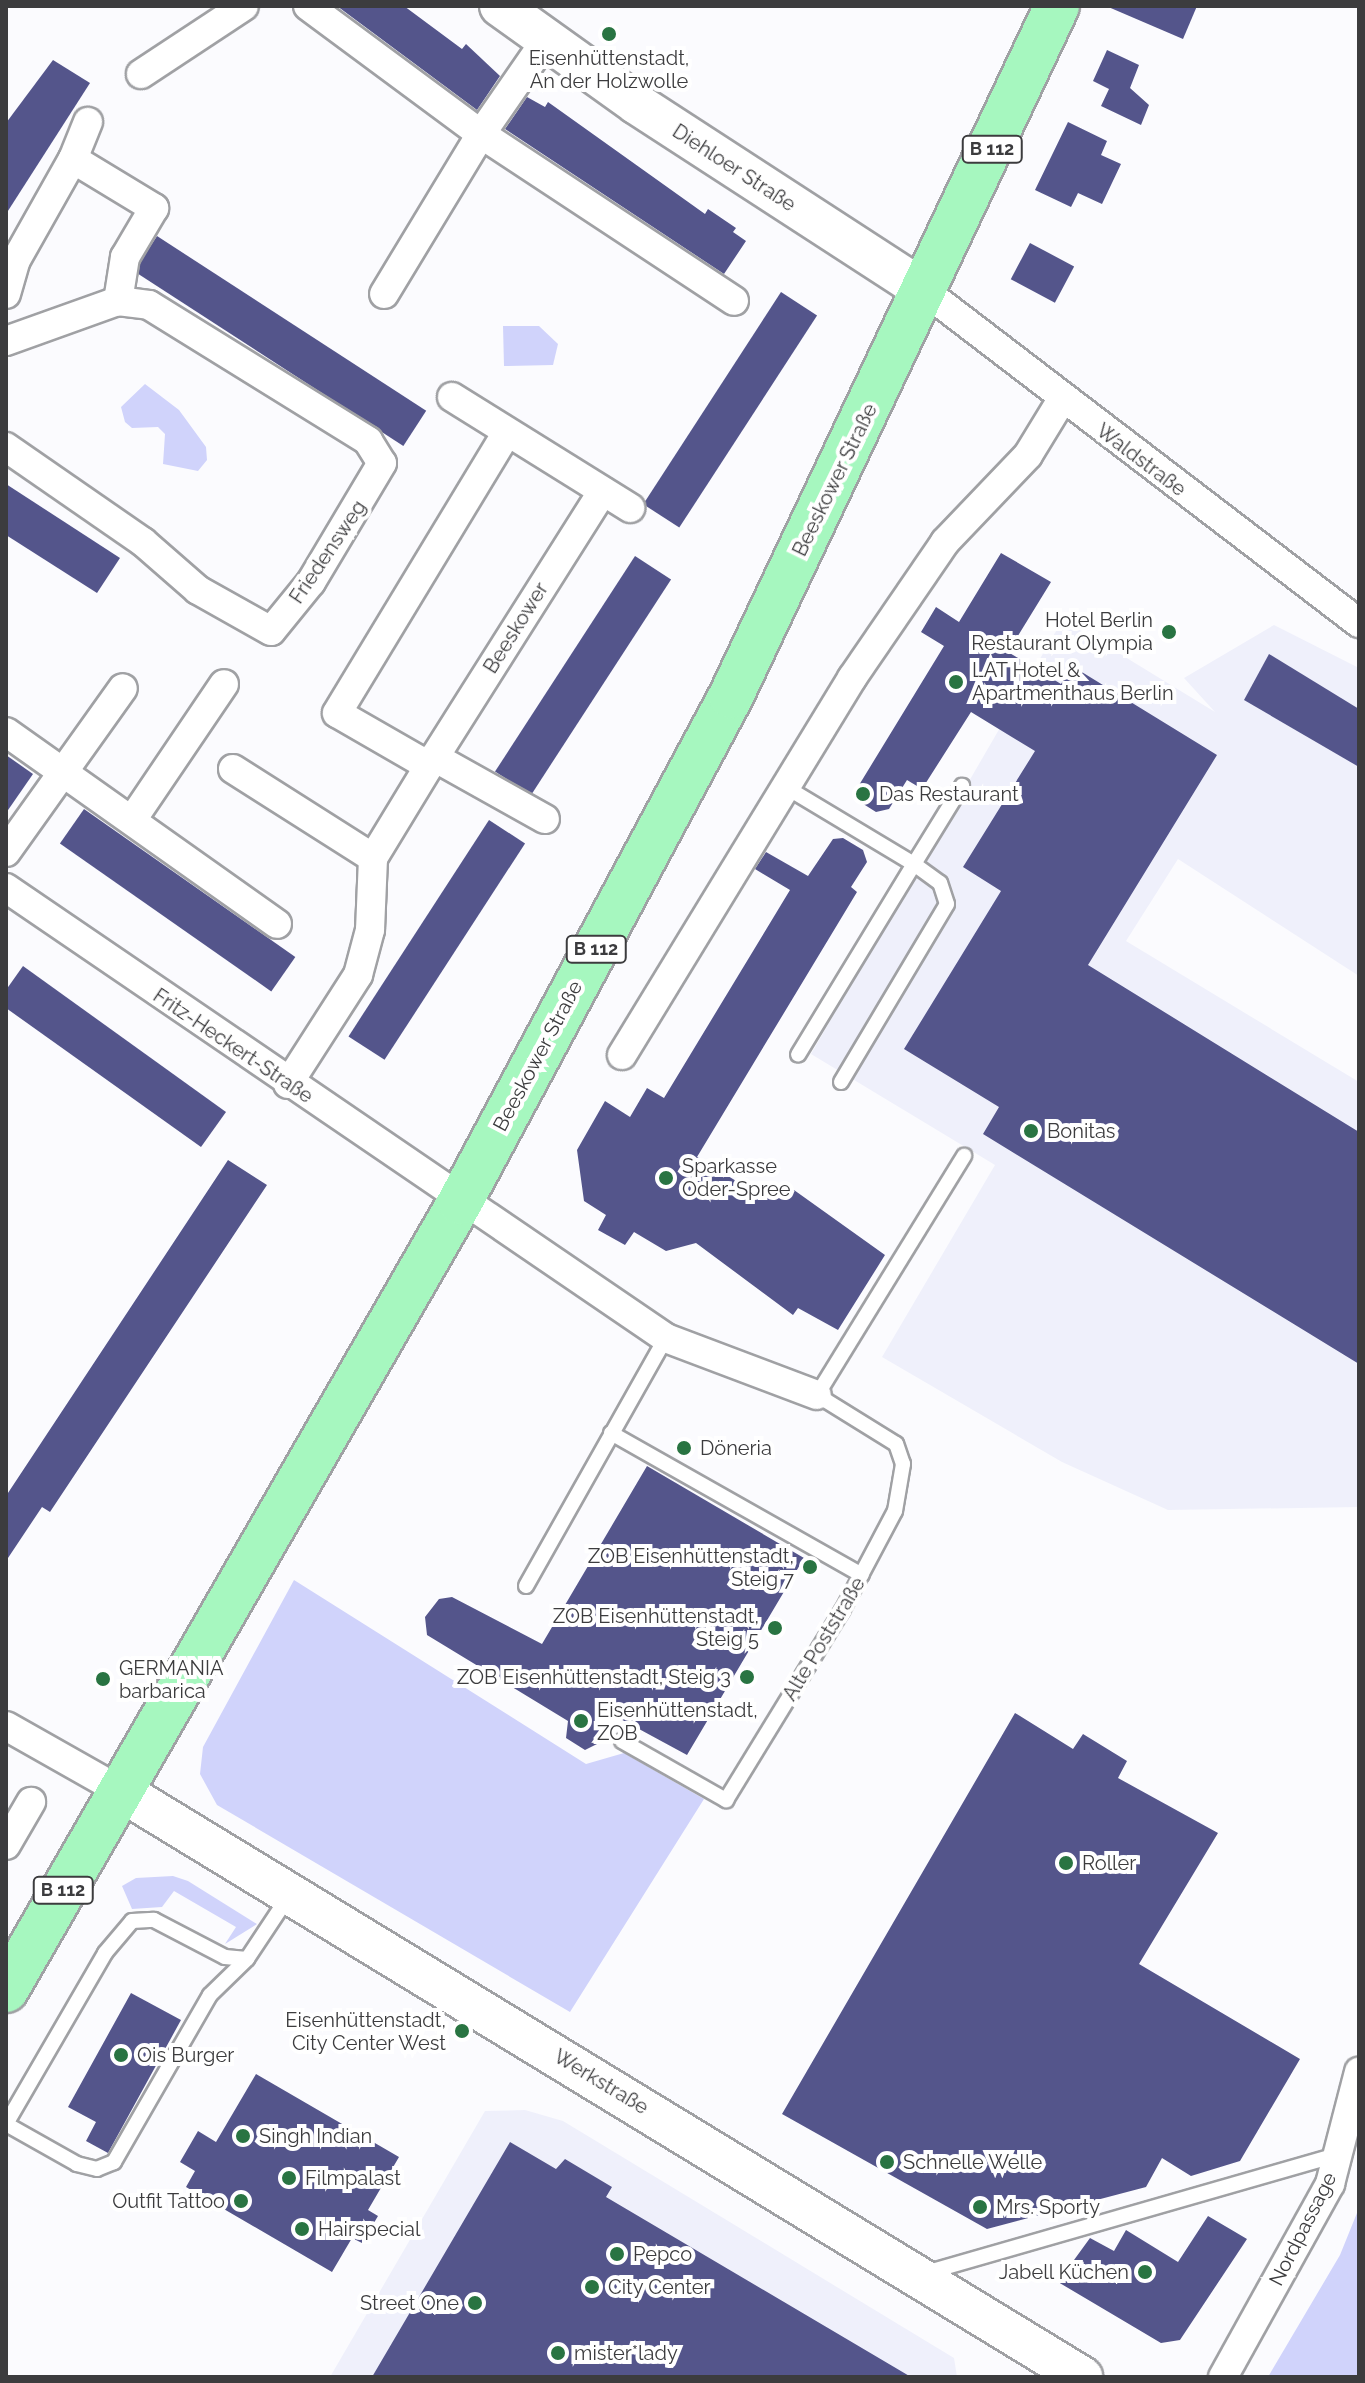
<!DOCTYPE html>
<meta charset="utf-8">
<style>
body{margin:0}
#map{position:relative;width:1365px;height:2383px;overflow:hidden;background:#fbfbfe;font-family:Raleway,sans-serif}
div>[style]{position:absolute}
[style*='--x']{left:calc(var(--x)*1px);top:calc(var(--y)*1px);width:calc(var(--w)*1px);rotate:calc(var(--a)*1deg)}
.built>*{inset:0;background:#eff0fb}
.green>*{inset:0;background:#d0d3fb}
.building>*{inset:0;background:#54558b;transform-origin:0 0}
.roads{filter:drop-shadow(2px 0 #a0a1a4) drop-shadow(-2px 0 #a0a1a4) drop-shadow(0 2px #a0a1a4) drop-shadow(0 -2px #a0a1a4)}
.lane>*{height:14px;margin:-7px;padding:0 7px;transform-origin:7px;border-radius:7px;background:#fff}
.street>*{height:28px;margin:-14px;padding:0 14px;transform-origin:14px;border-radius:14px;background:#fff}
.secondary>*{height:40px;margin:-20px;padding:0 20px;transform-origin:20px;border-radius:20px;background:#fff}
.primary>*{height:44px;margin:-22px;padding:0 22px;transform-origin:22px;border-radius:22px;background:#a6f7bf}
.dots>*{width:22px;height:22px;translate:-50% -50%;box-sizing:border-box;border:4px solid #fff;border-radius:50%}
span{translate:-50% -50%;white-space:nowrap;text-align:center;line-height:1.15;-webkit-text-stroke:8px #fff;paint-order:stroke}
.shield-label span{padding:2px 6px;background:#fff;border:2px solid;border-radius:6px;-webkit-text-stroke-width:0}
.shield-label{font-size:18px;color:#3c3c3e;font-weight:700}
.poi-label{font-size:20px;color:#3c3c3e}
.right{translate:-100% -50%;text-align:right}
.left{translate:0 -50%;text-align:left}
.street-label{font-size:20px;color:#3c3c3e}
.frame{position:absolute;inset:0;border:8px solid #3c3c3e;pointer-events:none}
</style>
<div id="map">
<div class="built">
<div style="clip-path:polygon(1063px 619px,1215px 712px,1184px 678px,1274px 625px,1359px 668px,1359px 976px,1178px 859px,1126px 941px,1359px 1082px,1359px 1507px,1168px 1510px,1062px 1462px,882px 1357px,995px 1165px,811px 1054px)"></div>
<div style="clip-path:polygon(525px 2110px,563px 2121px,954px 2358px,957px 2377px,330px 2377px,485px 2111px)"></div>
</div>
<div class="green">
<div style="clip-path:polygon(503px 326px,539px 326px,558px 344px,553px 365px,504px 366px)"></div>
<div style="clip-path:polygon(145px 384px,179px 410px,206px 447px,207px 460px,198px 471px,163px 464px,165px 434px,158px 427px,132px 428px,125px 422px,121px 407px)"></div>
<div style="clip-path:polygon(294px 1580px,586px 1764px,624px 1753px,704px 1799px,570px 2012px,217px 1805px,200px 1774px,203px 1747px)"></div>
<div style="clip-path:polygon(173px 1876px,188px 1881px,257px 1924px,225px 1944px,236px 1927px,174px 1891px,162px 1907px,132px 1909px,122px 1886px,136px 1878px)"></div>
<div style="clip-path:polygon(1359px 2208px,1359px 2377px,1268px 2377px,1340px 2255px)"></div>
</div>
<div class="building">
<div style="clip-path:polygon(337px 6px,404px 6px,462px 49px,466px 44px,500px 76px,477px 110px)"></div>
<div style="clip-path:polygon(1106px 6px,1197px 6px,1183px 39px)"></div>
<div style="clip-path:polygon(1107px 50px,1139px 65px,1130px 88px,1149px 105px,1141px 125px,1101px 106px,1109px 89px,1093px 81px)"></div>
<div style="clip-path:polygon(53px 60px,90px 83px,6px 214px,6px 123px)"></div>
<div style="clip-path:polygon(527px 97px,545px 107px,548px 102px,705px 214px,708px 209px,736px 228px,733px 232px,746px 241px,724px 274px,505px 129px)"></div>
<div style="clip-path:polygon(1068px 122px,1107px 141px,1101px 155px,1121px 164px,1102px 204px,1078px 193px,1071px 207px,1035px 190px)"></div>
<div style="left:157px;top:236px;width:321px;height:42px;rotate:33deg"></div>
<div style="left:1030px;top:243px;width:50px;height:41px;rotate:28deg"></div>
<div style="left:781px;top:292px;width:43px;height:253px;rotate:33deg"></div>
<div style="clip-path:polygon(6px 484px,120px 558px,97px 593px,6px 535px)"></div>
<div style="clip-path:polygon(1001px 553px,1051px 582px,1008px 652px,1061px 684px,1072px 666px,1217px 755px,1088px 965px,1359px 1132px,1359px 1364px,983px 1134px,999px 1107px,904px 1049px,1001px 891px,963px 867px,1035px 751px,971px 712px,922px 789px,907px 780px,889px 809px,876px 812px,857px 800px,856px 790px,944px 646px,921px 632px,936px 607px,959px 622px)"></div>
<div style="left:635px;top:556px;width:43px;height:257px;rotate:33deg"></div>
<div style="clip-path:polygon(1269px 654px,1359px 709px,1359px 767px,1244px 700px)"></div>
<div style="clip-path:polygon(6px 755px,33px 774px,6px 813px)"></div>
<div style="left:84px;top:809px;width:258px;height:42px;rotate:35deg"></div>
<div style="left:489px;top:820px;width:43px;height:258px;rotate:33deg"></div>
<div style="clip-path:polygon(843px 838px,863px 850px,867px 862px,851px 887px,857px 892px,697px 1157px,759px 1195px,765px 1186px,788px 1198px,794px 1190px,885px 1255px,838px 1330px,798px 1308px,793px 1315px,696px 1243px,666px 1251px,634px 1232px,625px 1245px,598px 1230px,606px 1215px,584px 1201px,577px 1150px,605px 1101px,630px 1117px,647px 1088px,664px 1098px,790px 890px,755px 869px,766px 852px,808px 876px,833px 839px)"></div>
<div style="clip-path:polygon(23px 966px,226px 1112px,201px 1147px,6px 1008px,6px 990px)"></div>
<div style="clip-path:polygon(228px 1160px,267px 1185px,50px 1512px,42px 1507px,6px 1561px,6px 1496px)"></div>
<div style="clip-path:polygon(647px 1466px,804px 1558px,687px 1755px,615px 1716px,601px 1742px,585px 1750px,566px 1738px,568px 1721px,427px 1635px,425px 1617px,439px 1599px,452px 1597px,542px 1644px)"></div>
<div style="clip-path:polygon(1015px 1713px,1073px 1749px,1083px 1734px,1127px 1761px,1118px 1778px,1218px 1833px,1139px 1964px,1300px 2059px,1240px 2161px,1191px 2176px,1162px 2158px,1146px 2187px,987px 2229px,782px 2114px)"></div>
<div style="clip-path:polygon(131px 1993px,181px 2020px,108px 2153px,86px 2141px,96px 2122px,68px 2107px)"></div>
<div style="clip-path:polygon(256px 2074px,399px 2157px,368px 2210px,378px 2216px,362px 2243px,352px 2238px,332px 2272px,186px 2187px,195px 2171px,180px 2162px,198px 2131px,216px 2142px)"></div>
<div style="clip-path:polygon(510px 2142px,556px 2169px,565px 2159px,612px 2187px,606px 2197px,911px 2377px,372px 2377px)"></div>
<div style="clip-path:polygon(1208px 2216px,1247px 2239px,1180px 2340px,1161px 2343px,1058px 2282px,1090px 2238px,1114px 2251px,1126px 2230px,1178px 2262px)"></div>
</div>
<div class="roads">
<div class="lane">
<div style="--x:784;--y:786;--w:152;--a:31"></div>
<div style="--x:914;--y:864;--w:223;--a:121.3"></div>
<div style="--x:841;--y:1082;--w:207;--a:-59.2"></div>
<div style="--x:947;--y:904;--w:22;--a:-108"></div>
<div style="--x:940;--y:883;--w:32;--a:-144"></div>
<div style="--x:914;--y:864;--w:92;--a:-58.4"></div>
<div style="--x:611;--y:1433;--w:288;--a:29.5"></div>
<div style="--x:526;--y:1586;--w:285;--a:-60.6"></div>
<div style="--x:622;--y:1741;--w:120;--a:29.6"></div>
<div style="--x:726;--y:1800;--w:222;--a:-58.5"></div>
<div style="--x:842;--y:1611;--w:113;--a:-62.1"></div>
<div style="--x:895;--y:1511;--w:48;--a:-80.3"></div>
<div style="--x:903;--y:1464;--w:21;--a:-109"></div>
<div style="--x:896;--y:1444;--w:93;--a:-148.2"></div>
<div style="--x:817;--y:1395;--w:281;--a:-58.4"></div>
<div style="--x:247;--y:1959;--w:52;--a:135.8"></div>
<div style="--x:210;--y:1995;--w:193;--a:119.9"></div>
<div style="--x:114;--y:2162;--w:18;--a:158"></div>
<div style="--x:97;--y:2169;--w:21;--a:-166"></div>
<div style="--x:77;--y:2164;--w:81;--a:-150.6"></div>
<div style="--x:6;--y:2124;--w:198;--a:-59.9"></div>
<div style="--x:105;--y:1953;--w:42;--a:-49.8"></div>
<div style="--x:132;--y:1921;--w:22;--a:-3"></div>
<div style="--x:154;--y:1920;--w:80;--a:27.5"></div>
<div style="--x:225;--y:1957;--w:22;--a:5"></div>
<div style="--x:247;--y:1959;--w:74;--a:-56.5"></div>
<div style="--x:925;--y:2273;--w:431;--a:-16"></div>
</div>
<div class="street">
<div style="--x:308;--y:6;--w:215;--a:36.5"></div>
<div style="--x:481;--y:134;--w:187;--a:121.2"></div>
<div style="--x:546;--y:40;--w:114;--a:124.7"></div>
<div style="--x:481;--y:134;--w:303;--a:33.4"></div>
<div style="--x:141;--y:74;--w:123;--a:-33.4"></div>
<div style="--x:73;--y:159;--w:40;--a:-68"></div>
<div style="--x:926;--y:292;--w:545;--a:37.4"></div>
<div style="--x:6;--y:294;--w:35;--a:-74"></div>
<div style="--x:16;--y:260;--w:116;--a:-60.6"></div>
<div style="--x:73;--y:159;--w:95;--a:31.2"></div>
<div style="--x:154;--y:208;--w:57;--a:120.6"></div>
<div style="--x:125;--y:257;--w:45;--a:99"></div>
<div style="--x:6;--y:341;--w:119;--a:-19.7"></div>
<div style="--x:118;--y:301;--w:31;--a:7"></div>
<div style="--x:149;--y:305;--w:258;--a:31.8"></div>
<div style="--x:368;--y:441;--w:26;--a:58"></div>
<div style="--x:382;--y:463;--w:139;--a:120.8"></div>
<div style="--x:311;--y:582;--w:63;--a:129.2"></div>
<div style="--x:271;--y:631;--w:84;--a:-150.7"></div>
<div style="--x:198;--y:590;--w:73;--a:-138.9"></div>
<div style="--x:143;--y:542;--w:167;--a:-145.3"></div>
<div style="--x:452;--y:397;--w:210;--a:31.9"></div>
<div style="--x:6;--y:732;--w:332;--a:35.3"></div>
<div style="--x:434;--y:757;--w:127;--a:29.2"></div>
<div style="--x:429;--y:766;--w:325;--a:-57.7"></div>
<div style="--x:233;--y:769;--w:166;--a:32.4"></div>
<div style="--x:132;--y:820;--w:164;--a:-55.9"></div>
<div style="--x:6;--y:852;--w:201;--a:-54.5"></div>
<div style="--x:6;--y:888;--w:799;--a:34.29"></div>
<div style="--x:666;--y:1338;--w:161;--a:20.7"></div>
<div style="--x:622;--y:1055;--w:442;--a:-58.6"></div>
<div style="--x:852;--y:678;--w:165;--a:-55.6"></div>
<div style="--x:945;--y:542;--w:120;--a:-46.3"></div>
<div style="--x:1028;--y:455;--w:63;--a:-58.6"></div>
<div style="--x:288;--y:1084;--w:130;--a:-57.3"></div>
<div style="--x:358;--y:975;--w:47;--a:-75.1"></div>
<div style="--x:370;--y:930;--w:72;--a:-87.6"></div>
<div style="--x:373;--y:858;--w:108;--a:-58.7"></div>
<div style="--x:429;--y:766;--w:106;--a:-150.1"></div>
<div style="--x:337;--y:713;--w:328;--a:-58.8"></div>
<div style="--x:6;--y:1726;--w:130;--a:29.5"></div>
<div style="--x:6;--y:1845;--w:50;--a:-59.8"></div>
<div style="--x:1223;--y:2377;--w:221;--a:-61"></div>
<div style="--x:1330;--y:2184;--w:116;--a:-75.5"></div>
</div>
<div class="secondary">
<div style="--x:500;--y:6;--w:168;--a:35.6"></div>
<div style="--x:637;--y:104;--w:345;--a:33"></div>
<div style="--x:119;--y:1790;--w:1128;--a:31.36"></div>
</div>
<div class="primary">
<div style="--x:6;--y:1990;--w:909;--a:-60.05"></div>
<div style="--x:460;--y:1202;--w:574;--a:-61.83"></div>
<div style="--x:731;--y:696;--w:763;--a:-64.71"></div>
</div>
</div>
<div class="dots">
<div style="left:609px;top:34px;background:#297442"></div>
<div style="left:1169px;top:632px;background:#297442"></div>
<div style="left:956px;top:682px;background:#297442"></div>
<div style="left:863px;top:794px;background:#297442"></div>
<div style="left:1031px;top:1131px;background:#297442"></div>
<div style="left:666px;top:1178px;background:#297442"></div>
<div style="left:684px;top:1448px;background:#297442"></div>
<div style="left:810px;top:1567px;background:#297442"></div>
<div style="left:775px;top:1628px;background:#297442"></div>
<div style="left:747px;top:1677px;background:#297442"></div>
<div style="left:103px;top:1679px;background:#297442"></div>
<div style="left:581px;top:1721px;background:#297442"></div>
<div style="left:1066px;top:1863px;background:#297442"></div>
<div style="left:462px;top:2031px;background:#297442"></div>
<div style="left:121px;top:2055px;background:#297442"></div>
<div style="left:243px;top:2136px;background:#297442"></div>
<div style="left:887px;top:2162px;background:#297442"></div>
<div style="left:289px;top:2178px;background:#297442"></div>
<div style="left:241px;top:2201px;background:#297442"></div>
<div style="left:980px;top:2207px;background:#297442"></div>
<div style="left:302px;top:2229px;background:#297442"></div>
<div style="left:617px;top:2254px;background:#297442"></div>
<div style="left:1145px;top:2272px;background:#297442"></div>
<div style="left:592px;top:2287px;background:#297442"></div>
<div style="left:475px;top:2303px;background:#297442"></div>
<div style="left:558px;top:2353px;background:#297442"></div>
</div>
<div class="shield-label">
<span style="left:992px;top:149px">B 112</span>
<span style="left:596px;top:949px">B 112</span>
<span style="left:63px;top:1890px">B 112</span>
</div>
<div class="poi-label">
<span style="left:609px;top:70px">Eisenhüttenstadt,<br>An der Holzwolle</span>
<span class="right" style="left:1153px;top:632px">Hotel Berlin<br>Restaurant Olympia</span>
<span class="left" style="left:972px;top:682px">LAT Hotel &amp;<br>Apartmenthaus Berlin</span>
<span class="left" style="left:879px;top:794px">Das Restaurant</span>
<span class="left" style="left:1047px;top:1131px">Bonitas</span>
<span class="left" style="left:682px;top:1178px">Sparkasse<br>Oder-Spree</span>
<span class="left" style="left:700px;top:1448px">Döneria</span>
<span class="right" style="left:794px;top:1568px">ZOB Eisenhüttenstadt,<br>Steig 7</span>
<span class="right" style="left:759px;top:1628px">ZOB Eisenhüttenstadt,<br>Steig 5</span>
<span class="left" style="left:119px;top:1680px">GERMANIA<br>barbarica</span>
<span class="right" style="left:731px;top:1677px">ZOB Eisenhüttenstadt, Steig 3</span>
<span class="left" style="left:597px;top:1722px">Eisenhüttenstadt,<br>ZOB</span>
<span class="left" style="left:1082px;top:1863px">Roller</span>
<span class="right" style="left:446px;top:2032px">Eisenhüttenstadt,<br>City Center West</span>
<span class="left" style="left:137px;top:2055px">Ois Burger</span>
<span class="left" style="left:259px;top:2136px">Singh Indian</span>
<span class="left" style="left:903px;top:2162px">Schnelle Welle</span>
<span class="left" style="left:305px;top:2178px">Filmpalast</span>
<span class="right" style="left:225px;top:2201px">Outfit Tattoo</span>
<span class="left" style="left:996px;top:2207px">Mrs. Sporty</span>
<span class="left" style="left:318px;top:2229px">Hairspecial</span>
<span class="left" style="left:633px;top:2254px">Pepco</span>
<span class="right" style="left:1129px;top:2272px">Jabell Küchen</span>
<span class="left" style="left:608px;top:2287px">City Center</span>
<span class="right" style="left:459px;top:2303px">Street One</span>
<span class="left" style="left:574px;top:2353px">mister*lady</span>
</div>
<div class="street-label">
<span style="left:734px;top:168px;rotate:33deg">Diehloer Straße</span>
<span style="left:1141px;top:460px;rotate:37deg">Waldstraße</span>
<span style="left:835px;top:480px;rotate:-64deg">Beeskower Straße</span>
<span style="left:328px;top:552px;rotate:-56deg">Friedensweg</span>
<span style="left:516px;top:628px;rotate:-58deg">Beeskower</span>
<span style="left:233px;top:1046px;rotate:34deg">Fritz-Heckert-Straße</span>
<span style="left:538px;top:1056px;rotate:-62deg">Beeskower Straße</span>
<span style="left:824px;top:1639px;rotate:-59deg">Alte Poststraße</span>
<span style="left:601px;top:2082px;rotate:31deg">Werkstraße</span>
<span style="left:1303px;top:2229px;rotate:-63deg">Nordpassage</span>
</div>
<div class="frame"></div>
</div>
